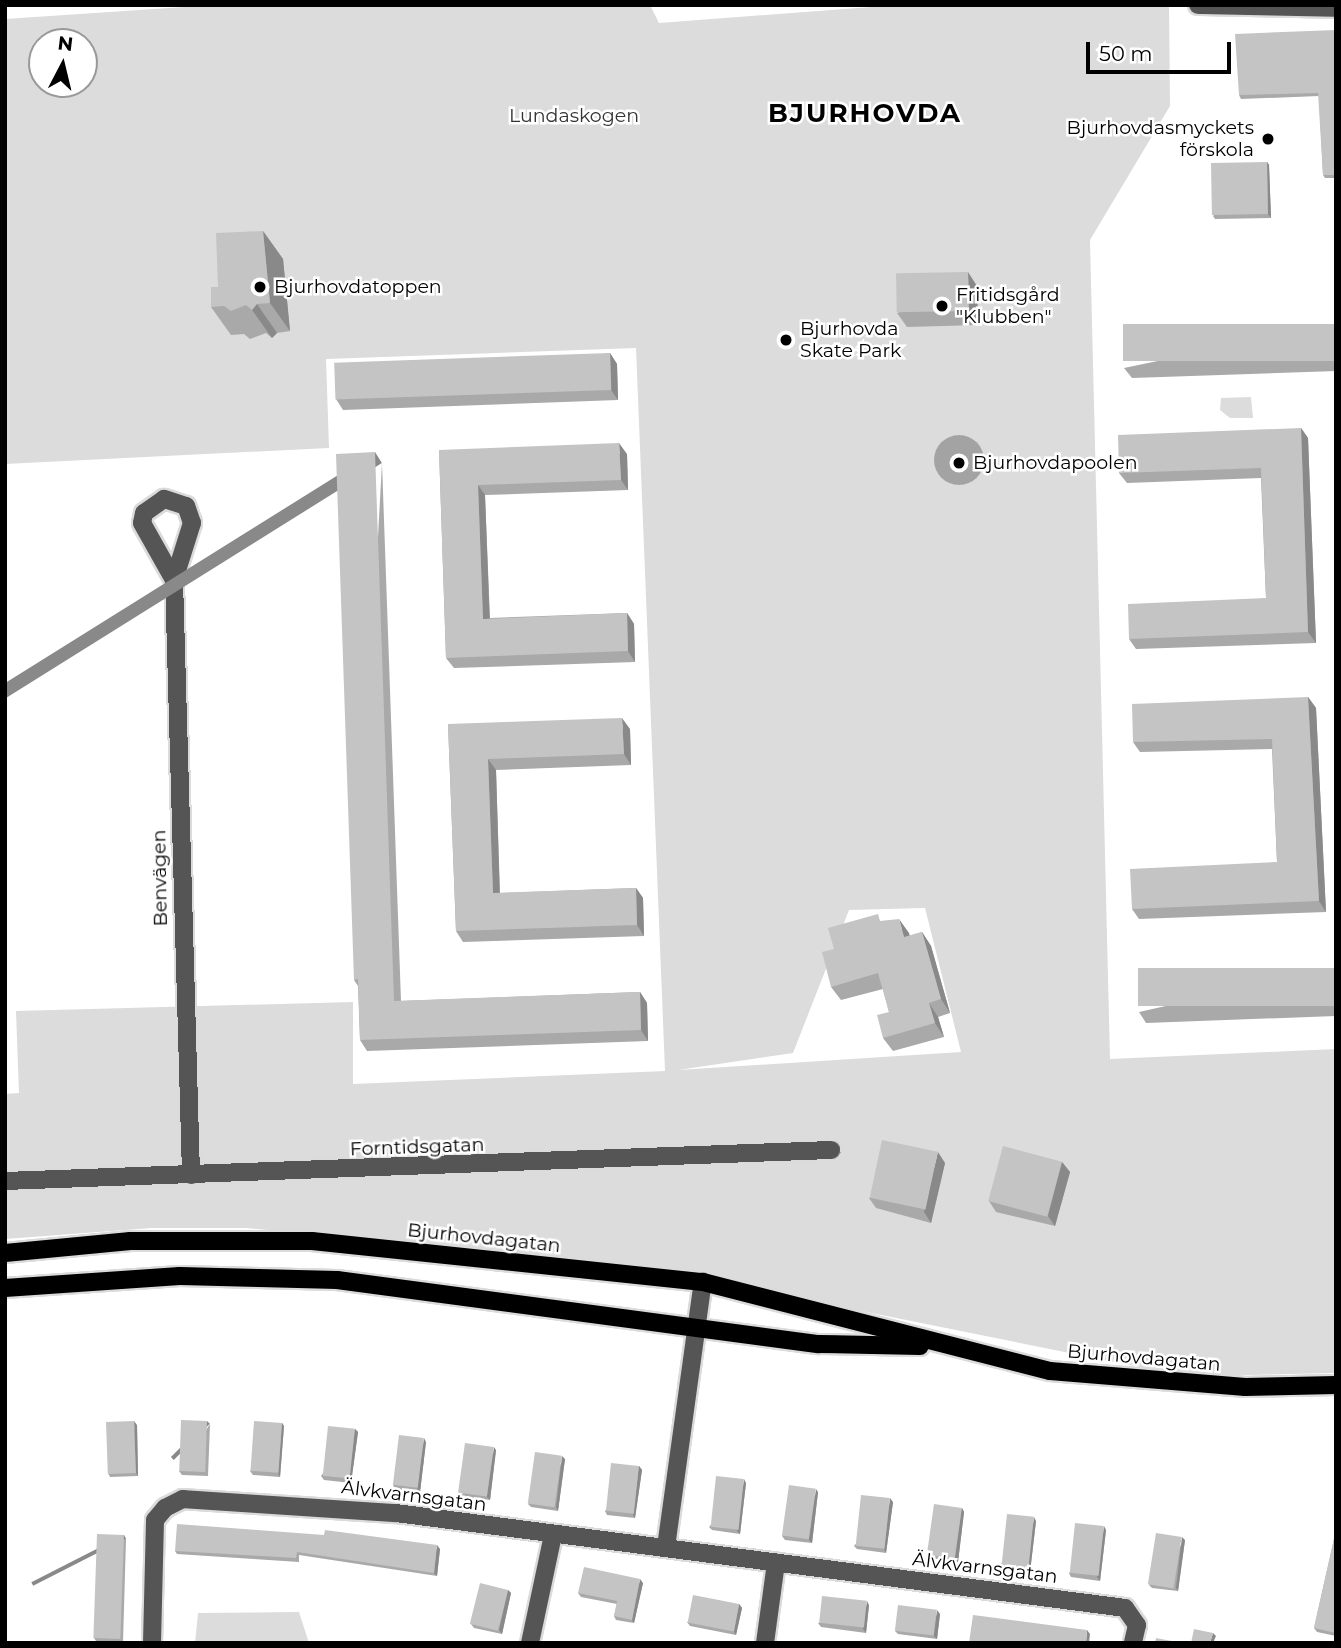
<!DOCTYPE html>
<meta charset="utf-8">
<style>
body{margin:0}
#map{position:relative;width:1341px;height:1648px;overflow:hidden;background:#fff;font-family:Montserrat,sans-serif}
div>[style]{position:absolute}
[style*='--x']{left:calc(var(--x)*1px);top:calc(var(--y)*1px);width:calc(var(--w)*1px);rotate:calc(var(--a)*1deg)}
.green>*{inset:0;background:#dcdcdc}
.water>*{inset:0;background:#a3a3a3}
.round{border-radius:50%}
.roads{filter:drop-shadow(2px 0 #dbdbdb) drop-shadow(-2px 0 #dbdbdb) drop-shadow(0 2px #dbdbdb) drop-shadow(0 -2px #dbdbdb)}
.minor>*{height:18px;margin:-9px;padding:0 9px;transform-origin:9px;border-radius:9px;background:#555}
.major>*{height:18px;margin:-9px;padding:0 9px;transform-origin:9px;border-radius:9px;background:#000}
.wall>*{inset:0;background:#a9a9a9}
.shaded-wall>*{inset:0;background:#898989;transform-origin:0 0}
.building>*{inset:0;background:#c4c4c4;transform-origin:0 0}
.dots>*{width:19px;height:19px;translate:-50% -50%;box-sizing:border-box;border:4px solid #fff;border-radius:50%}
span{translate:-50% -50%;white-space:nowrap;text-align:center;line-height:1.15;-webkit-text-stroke:5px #fff;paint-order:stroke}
.park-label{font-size:19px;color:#333}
.poi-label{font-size:19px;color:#000}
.right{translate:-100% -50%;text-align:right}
.left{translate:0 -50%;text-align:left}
.street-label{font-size:19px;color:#000}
.district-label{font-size:26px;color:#000;font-weight:700;letter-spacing:2px}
.frame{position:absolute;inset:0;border:7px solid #000;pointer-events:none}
.north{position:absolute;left:28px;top:28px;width:70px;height:70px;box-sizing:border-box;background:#fff;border:2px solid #999;border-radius:50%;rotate:7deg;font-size:19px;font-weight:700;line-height:28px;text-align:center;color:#000}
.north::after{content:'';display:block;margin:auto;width:24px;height:32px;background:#000;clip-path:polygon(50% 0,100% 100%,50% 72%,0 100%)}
.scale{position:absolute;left:1086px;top:42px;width:145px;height:32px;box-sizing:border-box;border:4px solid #000;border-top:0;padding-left:9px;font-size:21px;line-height:24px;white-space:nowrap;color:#000;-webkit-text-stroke:5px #fff;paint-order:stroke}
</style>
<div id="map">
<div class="green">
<div style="clip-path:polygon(evenodd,214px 5px,650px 5px,659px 23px,898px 5px,1169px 5px,1170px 106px,1090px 240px,1110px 1059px,1336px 1049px,1336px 1373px,1202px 1376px,1154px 1370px,703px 1279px,450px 1246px,246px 1228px,152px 1228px,5px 1239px,5px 1094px,19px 1093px,16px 1011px,353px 1002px,353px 1084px,665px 1071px,636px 348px,326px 359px,329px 448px,5px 464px,5px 19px,214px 5px,42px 42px,84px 42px,84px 84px,42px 84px,42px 42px,214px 5px,925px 908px,961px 1052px,678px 1070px,793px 1053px,849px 910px,925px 908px)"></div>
<div style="clip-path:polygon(1251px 397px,1253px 418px,1230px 418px,1220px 410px,1221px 398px)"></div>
<div style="clip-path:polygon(299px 1612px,309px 1643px,195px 1643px,198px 1613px)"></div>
</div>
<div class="water">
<div class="round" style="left:934px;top:435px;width:50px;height:50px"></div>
</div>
<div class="roads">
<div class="minor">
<div style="--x:1198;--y:5;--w:138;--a:1.2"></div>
<div style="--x:174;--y:580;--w:60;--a:-72.5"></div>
<div style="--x:192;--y:523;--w:18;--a:-109"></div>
<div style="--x:186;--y:506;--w:23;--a:-162"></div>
<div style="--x:164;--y:499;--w:24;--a:145"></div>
<div style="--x:144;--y:513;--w:10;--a:101"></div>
<div style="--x:142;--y:523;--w:65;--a:60.7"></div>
<div style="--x:174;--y:580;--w:595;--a:88.36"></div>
<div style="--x:5;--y:1181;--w:827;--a:-2.15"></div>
<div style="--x:666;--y:1547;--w:268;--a:-82.1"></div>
<div style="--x:152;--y:1643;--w:123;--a:-88.6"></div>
<div style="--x:155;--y:1520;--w:16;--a:-50"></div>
<div style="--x:165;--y:1508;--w:20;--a:-27"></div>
<div style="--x:183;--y:1499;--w:213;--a:3.8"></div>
<div style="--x:396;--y:1513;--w:735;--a:7.42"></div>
<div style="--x:1125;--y:1608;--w:21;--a:55"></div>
<div style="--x:1137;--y:1625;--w:18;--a:103"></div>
<div style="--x:530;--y:1643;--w:110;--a:-78"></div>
<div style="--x:765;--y:1643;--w:81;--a:-82.2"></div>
</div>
<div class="major">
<div style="--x:5;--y:1253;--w:126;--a:-5.5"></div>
<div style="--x:130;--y:1241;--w:182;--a:0"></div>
<div style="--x:312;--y:1241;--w:393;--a:6"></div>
<div style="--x:703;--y:1282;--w:358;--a:14.4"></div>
<div style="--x:1050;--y:1371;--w:196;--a:4.7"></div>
<div style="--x:1245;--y:1387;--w:91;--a:-1.3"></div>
<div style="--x:5;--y:1288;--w:175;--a:-3.9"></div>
<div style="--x:180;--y:1276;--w:157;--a:1.5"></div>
<div style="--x:337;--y:1280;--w:486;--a:7.6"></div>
<div style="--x:819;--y:1344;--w:101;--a:1.1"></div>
</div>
</div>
<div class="wall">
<div style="clip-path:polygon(1336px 30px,1336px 178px,1325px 178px,1323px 175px,1319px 96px,1241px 99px,1239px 95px)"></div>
<div style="clip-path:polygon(1267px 162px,1269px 165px,1271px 218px,1215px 219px,1213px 216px)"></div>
<div style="clip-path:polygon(263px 231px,283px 259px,290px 331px,277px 333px,272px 338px,266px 333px,250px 339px,244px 334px,231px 335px,211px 307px,218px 287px)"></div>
<div style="clip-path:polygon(977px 286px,978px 325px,907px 327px,897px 313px)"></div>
<div style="clip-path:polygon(1336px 324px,1336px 371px,1132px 378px,1124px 368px)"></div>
<div style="clip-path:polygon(610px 353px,617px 364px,618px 400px,343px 410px,336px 399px)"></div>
<div style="clip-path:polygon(1301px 428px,1308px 438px,1316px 643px,1136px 649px,1129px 639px,1266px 598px,1261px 478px,1127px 483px,1119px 473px)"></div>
<div style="clip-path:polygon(439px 450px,627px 454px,628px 490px,485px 495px,490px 618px,627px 613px,634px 624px,635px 662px,454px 668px,446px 658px)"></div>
<div style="clip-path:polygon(382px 463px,401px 1001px,640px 992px,647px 1003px,648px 1041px,367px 1051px,360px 1040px,358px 986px,354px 980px)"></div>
<div style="clip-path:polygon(1308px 697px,1316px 708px,1326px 912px,1139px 919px,1132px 909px,1277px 862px,1272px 749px,1140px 752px,1133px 742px)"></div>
<div style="clip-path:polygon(448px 724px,630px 729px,631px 765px,496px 770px,500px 893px,636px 888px,643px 898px,644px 936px,463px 942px,456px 931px)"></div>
<div style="clip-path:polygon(883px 921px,909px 933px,909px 936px,922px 932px,931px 946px,950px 1013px,938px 1017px,944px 1037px,893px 1051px,883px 1038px,889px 1012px,883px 989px,841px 1000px,831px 987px,834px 949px)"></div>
<div style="clip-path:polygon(1336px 968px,1336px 1016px,1146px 1023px,1139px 1012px)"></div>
<div style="clip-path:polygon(1062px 1162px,1070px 1172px,1055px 1226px,996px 1212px,989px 1201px)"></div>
<div style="clip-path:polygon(945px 1163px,931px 1223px,876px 1208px,869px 1198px)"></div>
<div style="clip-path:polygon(282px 1423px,284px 1426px,280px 1477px,253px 1475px,250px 1471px)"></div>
<div style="clip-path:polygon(210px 1424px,208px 1476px,182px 1475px,179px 1471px)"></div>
<div style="clip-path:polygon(137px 1425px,138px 1476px,110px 1477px,108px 1473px)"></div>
<div style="clip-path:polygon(355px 1429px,358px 1432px,351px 1483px,324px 1480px,321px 1476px)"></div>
<div style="clip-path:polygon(426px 1442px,420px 1492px,395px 1489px,393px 1485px)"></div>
<div style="clip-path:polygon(496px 1450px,490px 1500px,461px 1496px,459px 1493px)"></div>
<div style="clip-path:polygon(565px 1459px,558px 1511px,531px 1507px,528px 1504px)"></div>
<div style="clip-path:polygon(639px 1466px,642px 1470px,635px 1518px,607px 1515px,605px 1511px)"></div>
<div style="clip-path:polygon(746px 1483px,740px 1534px,712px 1530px,709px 1527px)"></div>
<div style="clip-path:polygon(818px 1492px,812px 1543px,785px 1540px,782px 1536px)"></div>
<div style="clip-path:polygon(893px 1502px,886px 1553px,857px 1549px,854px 1546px)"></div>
<div style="clip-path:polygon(962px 1508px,964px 1512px,958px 1562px,930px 1558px,928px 1555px)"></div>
<div style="clip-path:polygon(1036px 1521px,1030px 1572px,1003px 1568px,1000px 1565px)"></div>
<div style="clip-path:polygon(1106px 1530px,1100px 1581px,1071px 1577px,1069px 1573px)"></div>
<div style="clip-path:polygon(1336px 1530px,1336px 1636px,1317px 1632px,1314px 1628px)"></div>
<div style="clip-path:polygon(124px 1535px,126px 1539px,123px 1642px,96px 1641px,94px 1638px)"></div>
<div style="clip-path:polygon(1185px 1540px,1178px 1591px,1152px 1588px,1149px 1585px)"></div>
<div style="clip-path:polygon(440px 1549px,437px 1576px,299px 1555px,299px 1562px,177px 1554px,175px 1551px)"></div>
<div style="clip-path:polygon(643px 1583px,634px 1623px,616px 1620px,614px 1616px,617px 1604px,581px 1597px,578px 1593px)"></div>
<div style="clip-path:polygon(508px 1590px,511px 1593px,502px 1634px,474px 1628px,471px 1624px)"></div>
<div style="clip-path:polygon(739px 1604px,742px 1608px,736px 1635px,690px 1626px,687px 1622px)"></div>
<div style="clip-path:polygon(869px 1605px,866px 1633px,821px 1627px,818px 1623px)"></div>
<div style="clip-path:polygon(940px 1614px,937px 1639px,898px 1634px,895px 1631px)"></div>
</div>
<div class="shaded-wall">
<div style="clip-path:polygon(1267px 162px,1269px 165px,1271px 218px,1268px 214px)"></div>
<div style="clip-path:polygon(263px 231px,283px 259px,290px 331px,270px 303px)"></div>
<div style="clip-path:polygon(968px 272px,977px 286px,978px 325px,969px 311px)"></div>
<div style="clip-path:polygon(257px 304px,277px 333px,272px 338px,252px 310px)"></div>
<div style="clip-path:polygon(610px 353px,617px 364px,618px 400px,611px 390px)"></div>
<div style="clip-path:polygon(1301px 428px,1308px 438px,1316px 643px,1308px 632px)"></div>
<div style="clip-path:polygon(619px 443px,627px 454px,628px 490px,621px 480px)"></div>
<div style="left:375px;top:452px;width:13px;height:549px;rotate:58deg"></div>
<div style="clip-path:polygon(478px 485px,485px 495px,490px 629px,483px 619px)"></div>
<div style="clip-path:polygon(627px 613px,634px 624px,635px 662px,628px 651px)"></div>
<div style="clip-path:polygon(1308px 697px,1316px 708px,1326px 912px,1319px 901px)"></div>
<div style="clip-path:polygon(622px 718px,630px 729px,631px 765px,624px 754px)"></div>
<div style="clip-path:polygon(488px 759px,496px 770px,500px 903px,493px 893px)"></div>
<div style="clip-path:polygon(636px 888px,643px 898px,644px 936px,637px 925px)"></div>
<div style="clip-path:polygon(899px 919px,909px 933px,914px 951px,904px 937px)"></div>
<div style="clip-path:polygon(922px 932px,931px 946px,950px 1013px,941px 999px)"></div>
<div style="clip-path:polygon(640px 992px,647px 1003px,648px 1041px,641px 1030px)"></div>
<div style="clip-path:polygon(929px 1003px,938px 1017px,944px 1037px,935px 1023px)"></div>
<div style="clip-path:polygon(938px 1152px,945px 1163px,931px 1223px,924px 1212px)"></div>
<div style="clip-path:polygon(1062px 1162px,1070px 1172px,1055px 1226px,1048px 1216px)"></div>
<div style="clip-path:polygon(134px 1421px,137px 1425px,138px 1476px,136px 1473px)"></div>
<div style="left:207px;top:1421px;width:4px;height:51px;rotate:45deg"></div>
<div style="clip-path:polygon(282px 1423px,284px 1426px,280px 1477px,278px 1473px)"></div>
<div style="clip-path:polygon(355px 1429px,358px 1432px,351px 1483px,349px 1480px)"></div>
<div style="clip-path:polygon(424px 1438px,426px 1442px,420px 1492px,417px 1488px)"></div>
<div style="clip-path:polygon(494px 1447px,496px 1450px,490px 1500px,487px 1497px)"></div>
<div style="clip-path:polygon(562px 1456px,565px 1459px,558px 1511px,556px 1507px)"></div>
<div style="clip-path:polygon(639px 1466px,642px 1470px,635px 1518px,633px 1515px)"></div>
<div style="clip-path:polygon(744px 1479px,746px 1483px,740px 1534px,737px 1531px)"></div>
<div style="clip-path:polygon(816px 1489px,818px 1492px,812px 1543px,809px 1540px)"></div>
<div style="clip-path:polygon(890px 1498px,893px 1502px,886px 1553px,884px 1549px)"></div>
<div style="clip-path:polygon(962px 1508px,964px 1512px,958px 1562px,955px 1558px)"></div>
<div style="clip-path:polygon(1034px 1517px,1036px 1521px,1030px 1572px,1027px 1568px)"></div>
<div style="clip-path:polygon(1104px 1526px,1106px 1530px,1100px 1581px,1097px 1577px)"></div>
<div style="left:124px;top:1535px;width:4px;height:104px;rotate:63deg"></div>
<div style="clip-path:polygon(1182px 1537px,1185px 1540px,1178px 1591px,1176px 1588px)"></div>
<div style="clip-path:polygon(437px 1545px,440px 1549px,437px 1576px,434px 1573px)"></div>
<div style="clip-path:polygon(640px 1579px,643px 1583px,634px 1623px,632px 1620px)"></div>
<div style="clip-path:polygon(508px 1590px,511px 1593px,502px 1634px,499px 1630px)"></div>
<div style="clip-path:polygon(867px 1601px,869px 1605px,866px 1633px,863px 1629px)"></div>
<div style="clip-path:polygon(739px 1604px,742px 1608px,736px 1635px,734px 1632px)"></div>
<div style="clip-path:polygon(937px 1610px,940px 1614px,937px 1639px,934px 1636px)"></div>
<div style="clip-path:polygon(1087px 1630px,1090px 1634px,1089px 1643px,1086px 1643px)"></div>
<div style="clip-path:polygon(1213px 1633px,1216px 1636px,1213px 1643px,1210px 1643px)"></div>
</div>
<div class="building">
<div style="clip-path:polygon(1336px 30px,1336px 175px,1323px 175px,1318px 93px,1239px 95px,1235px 34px)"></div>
<div style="left:1267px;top:162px;width:52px;height:56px;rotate:89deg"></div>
<div style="clip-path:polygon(263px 231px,270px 303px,257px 304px,252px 310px,246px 305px,231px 311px,224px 306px,211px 307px,211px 287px,218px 287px,216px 233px)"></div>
<div style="left:968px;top:272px;width:39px;height:72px;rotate:89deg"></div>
<div style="left:1336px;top:324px;width:37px;height:213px;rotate:90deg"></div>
<div style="left:610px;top:353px;width:37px;height:276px;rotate:88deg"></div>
<div style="clip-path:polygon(1301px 428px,1308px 632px,1129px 639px,1128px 604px,1266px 598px,1261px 468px,1119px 473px,1118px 435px)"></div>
<div style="clip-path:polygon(619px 443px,621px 480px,478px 485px,483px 619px,627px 613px,628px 651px,446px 658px,439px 450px)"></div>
<div style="clip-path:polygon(375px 452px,394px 1001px,640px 992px,641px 1030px,360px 1040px,358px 979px,354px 980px,336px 454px)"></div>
<div style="clip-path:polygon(1308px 697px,1319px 901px,1132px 909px,1130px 869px,1277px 862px,1272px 739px,1133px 742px,1132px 704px)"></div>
<div style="clip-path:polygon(622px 718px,624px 754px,488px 759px,493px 893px,636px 888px,637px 925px,456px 931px,448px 724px)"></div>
<div style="clip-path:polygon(878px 914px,880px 921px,899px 919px,904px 937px,922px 932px,941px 999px,929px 1003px,935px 1023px,883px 1038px,877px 1015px,889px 1012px,878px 973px,831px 987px,822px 952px,834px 949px,828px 928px)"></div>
<div style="left:1336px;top:968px;width:38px;height:198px;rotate:90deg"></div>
<div style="left:882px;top:1140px;width:57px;height:59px;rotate:12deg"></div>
<div style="left:1003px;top:1146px;width:61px;height:57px;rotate:15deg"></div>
<div style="left:181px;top:1420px;width:26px;height:51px;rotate:2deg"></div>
<div style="left:134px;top:1421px;width:52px;height:28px;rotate:88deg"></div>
<div style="left:254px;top:1421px;width:28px;height:50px;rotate:4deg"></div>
<div style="left:328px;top:1426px;width:27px;height:50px;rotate:6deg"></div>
<div style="left:399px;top:1435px;width:25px;height:50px;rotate:7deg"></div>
<div style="left:465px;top:1443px;width:29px;height:50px;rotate:8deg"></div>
<div style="left:535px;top:1452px;width:27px;height:52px;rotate:8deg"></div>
<div style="left:611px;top:1463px;width:28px;height:48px;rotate:6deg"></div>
<div style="left:716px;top:1476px;width:28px;height:51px;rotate:6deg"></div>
<div style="left:789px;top:1485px;width:27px;height:51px;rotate:8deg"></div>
<div style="left:861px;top:1495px;width:29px;height:51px;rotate:6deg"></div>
<div style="left:934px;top:1504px;width:28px;height:51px;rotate:8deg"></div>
<div style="left:1007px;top:1514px;width:27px;height:51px;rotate:6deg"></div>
<div style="left:1075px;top:1523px;width:29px;height:50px;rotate:6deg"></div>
<div style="clip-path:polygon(177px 1524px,324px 1535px,325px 1530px,437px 1545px,434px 1573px,297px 1552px,296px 1558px,175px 1551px)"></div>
<div style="clip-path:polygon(1336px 1530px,1336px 1633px,1314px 1628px)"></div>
<div style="left:1156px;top:1533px;width:26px;height:52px;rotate:9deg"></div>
<div style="left:97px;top:1534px;width:27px;height:104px;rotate:2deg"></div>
<div style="clip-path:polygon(584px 1567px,640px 1579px,632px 1620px,614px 1616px,617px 1601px,578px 1593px)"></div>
<div style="left:480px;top:1583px;width:29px;height:42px;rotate:14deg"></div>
<div style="left:693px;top:1595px;width:47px;height:28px;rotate:11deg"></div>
<div style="left:822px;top:1596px;width:45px;height:27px;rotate:6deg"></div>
<div style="left:898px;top:1605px;width:39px;height:26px;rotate:7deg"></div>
<div style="clip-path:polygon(973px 1615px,1087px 1630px,1086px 1643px,969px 1643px)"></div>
<div style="clip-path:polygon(1194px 1629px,1213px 1633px,1210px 1643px,1191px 1643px)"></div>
<div style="clip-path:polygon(1156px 1638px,1182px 1643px,1155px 1643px)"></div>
</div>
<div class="dots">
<div style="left:1268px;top:139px;background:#000"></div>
<div style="left:260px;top:287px;background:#000"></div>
<div style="left:942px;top:306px;background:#000"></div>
<div style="left:786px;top:340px;background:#000"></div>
<div style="left:959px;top:463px;background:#000"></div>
</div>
<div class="park-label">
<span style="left:574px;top:116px">Lundaskogen</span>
</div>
<div class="poi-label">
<span class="right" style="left:1254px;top:139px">Bjurhovdasmyckets<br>förskola</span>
<span class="left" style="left:274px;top:287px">Bjurhovdatoppen</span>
<span class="left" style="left:956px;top:306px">Fritidsgård<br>"Klubben"</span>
<span class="left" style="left:800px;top:340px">Bjurhovda<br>Skate Park</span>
<span class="left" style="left:973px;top:463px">Bjurhovdapoolen</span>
</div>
<div class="street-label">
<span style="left:160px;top:878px;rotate:-91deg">Benvägen</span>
<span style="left:417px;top:1147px;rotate:-2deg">Forntidsgatan</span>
<span style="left:484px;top:1238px;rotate:6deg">Bjurhovdagatan</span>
<span style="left:1144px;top:1358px;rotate:5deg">Bjurhovdagatan</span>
<span style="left:414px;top:1496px;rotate:7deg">Älvkvarnsgatan</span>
<span style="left:985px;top:1568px;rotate:7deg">Älvkvarnsgatan</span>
</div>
<div class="district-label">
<span style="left:865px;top:114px">BJURHOVDA</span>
</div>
<div class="frame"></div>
<div class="north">N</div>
<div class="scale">50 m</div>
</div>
